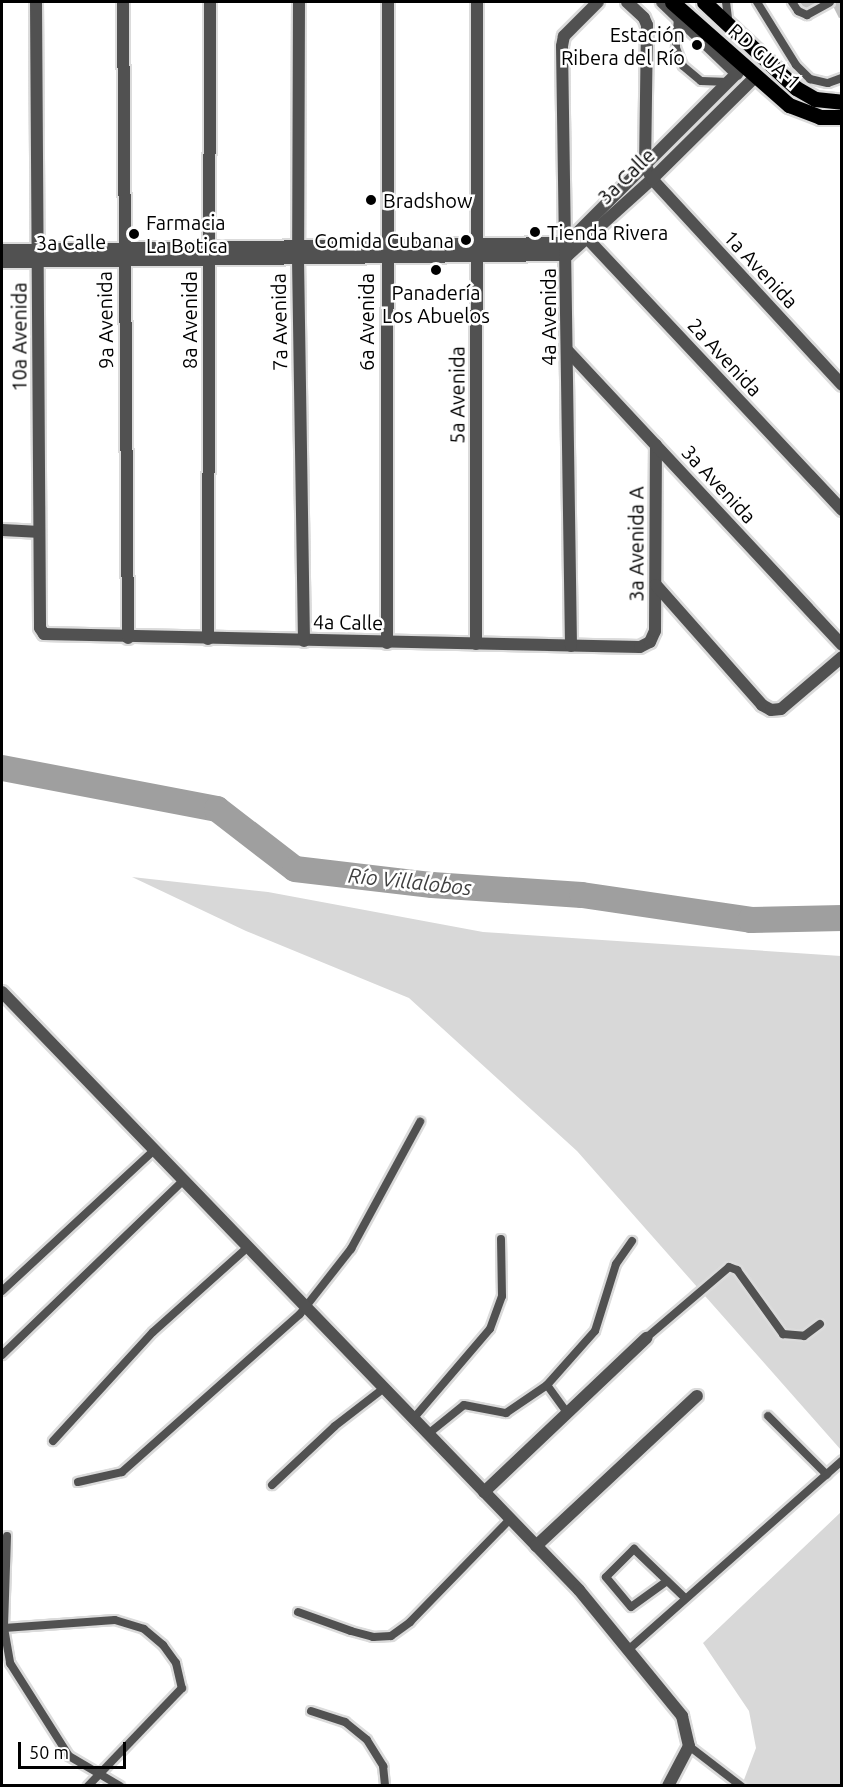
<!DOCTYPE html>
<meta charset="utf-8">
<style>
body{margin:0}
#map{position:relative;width:843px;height:1787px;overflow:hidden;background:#fff;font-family:Ubuntu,sans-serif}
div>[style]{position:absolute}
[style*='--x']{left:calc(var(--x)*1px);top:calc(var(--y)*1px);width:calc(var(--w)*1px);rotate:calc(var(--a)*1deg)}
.green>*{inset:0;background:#d8d8d8}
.river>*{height:26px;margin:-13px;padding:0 13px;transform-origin:13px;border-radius:13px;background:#9f9f9f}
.building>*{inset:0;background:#c0c0c0}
.roads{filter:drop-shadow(2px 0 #dbdbdb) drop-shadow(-2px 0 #dbdbdb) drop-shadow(0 2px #dbdbdb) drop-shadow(0 -2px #dbdbdb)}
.lane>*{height:8px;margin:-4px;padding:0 4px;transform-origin:4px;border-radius:4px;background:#515151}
.street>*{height:12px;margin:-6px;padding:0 6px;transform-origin:6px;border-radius:6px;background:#515151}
.primary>*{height:15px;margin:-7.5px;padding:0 7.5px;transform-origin:7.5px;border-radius:7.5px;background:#000}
.dots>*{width:16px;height:16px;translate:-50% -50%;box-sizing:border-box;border:3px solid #fff;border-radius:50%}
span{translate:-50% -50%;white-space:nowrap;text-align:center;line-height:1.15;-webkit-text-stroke:5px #fff;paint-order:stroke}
.poi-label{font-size:20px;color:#000}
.right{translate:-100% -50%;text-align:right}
.left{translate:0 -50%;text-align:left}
.street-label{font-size:20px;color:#000}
.water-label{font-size:21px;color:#404040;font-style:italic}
.frame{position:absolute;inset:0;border:3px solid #000;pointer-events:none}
.scale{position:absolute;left:18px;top:1742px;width:108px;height:27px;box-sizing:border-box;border:3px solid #000;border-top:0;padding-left:8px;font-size:18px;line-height:21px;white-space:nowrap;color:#000;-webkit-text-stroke:4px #fff;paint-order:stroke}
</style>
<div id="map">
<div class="green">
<div style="clip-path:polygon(132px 877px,268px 892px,483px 932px,841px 956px,841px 1450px,577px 1151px,409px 998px,246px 931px)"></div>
<div style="clip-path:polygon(841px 1512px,841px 1785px,742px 1785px,756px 1748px,749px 1711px,703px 1643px)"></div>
</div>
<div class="river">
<div style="--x:2;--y:768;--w:219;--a:10.8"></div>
<div style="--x:217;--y:809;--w:98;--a:37.6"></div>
<div style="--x:295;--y:869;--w:138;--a:6.7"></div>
<div style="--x:432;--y:885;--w:150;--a:3.8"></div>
<div style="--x:582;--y:895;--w:171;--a:8.4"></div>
<div style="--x:751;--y:920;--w:91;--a:-1.3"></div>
</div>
<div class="building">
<div style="clip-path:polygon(800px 2px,820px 2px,804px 9px)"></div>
<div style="clip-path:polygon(831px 2px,842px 2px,842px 17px,839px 18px)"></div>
</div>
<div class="roads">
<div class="lane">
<div style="--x:726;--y:2;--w:23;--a:83"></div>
<div style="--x:757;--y:2;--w:74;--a:58.2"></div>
<div style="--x:796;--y:65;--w:20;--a:45"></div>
<div style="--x:810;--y:79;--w:18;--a:13"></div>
<div style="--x:828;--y:83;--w:15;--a:-20"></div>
<div style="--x:792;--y:2;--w:11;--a:56"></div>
<div style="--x:798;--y:11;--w:10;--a:24"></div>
<div style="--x:807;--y:15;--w:26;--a:-29"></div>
<div style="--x:678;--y:17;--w:31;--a:94"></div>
<div style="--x:676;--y:48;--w:19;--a:69"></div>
<div style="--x:683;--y:66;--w:23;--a:40"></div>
<div style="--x:701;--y:81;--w:28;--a:2"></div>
<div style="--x:2;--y:1291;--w:207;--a:-42.8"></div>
<div style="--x:646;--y:1338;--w:109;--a:-40.5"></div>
<div style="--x:729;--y:1267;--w:9;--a:21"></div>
<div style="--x:737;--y:1270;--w:79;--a:54.3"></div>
<div style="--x:783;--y:1334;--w:21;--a:5"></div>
<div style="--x:804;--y:1336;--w:20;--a:-37"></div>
<div style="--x:2;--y:1355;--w:251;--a:-43.9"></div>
<div style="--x:547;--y:1385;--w:34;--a:54"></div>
<div style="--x:768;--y:1416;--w:83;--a:45"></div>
<div style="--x:413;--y:1419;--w:118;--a:-49.5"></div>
<div style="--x:490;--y:1329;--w:35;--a:-70"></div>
<div style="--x:502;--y:1296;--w:57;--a:-91"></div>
<div style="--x:428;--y:1434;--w:46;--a:-38.9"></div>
<div style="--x:464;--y:1405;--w:43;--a:10.8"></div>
<div style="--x:506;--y:1413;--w:50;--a:-34.3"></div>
<div style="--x:547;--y:1385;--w:72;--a:-48.4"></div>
<div style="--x:595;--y:1331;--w:70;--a:-72.6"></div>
<div style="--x:616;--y:1264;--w:28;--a:-55"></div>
<div style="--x:53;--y:1441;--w:148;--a:-47.5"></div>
<div style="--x:153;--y:1332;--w:127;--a:-41.8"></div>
<div style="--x:78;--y:1482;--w:45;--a:-12.8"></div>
<div style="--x:122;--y:1472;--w:238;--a:-41.6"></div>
<div style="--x:300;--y:1314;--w:83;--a:-51.9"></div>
<div style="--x:351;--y:1249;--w:145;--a:-61.5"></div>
<div style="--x:272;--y:1485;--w:86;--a:-43.1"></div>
<div style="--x:335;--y:1426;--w:62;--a:-37.8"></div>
<div style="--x:7;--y:1536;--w:92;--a:91.9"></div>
<div style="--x:4;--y:1628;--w:36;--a:80"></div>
<div style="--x:10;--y:1663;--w:110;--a:57.6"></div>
<div style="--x:69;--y:1756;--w:59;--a:30.5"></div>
<div style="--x:667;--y:1581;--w:44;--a:144.2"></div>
<div style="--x:631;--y:1607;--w:39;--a:-130"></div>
<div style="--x:606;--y:1577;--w:40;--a:-45"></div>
<div style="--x:634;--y:1549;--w:71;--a:43.9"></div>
<div style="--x:298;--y:1612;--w:56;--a:19.7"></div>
<div style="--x:351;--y:1631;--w:23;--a:15"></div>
<div style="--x:373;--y:1637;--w:18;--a:-3"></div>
<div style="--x:391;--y:1636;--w:24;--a:-36"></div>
<div style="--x:410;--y:1622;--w:144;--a:-45.8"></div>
<div style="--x:4;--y:1628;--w:111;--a:-4.1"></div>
<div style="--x:115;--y:1620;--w:30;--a:17"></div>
<div style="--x:144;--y:1629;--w:25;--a:40"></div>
<div style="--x:163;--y:1645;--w:22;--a:54"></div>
<div style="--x:176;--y:1663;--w:26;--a:77"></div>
<div style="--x:182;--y:1688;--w:136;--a:133.8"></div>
<div style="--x:628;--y:1650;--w:286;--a:-41.5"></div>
<div style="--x:311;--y:1711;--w:36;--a:18"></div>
<div style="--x:345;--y:1722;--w:28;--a:39"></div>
<div style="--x:367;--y:1740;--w:31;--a:58"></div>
<div style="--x:383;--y:1766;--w:20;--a:84"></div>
<div style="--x:689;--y:1746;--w:66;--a:37.6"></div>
</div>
<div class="street">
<div style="--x:36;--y:2;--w:626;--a:89.63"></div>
<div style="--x:40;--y:628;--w:7;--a:56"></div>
<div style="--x:44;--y:634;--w:596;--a:1.25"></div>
<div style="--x:640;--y:647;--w:11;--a:-27"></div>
<div style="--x:650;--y:642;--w:12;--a:-66"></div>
<div style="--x:655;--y:631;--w:186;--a:-89.7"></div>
<div style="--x:123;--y:2;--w:636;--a:89.55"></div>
<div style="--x:299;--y:2;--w:257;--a:90.2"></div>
<div style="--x:298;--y:259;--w:382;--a:89.1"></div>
<div style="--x:627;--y:2;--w:23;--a:43"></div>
<div style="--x:644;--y:18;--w:8;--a:67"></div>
<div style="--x:647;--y:25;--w:139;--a:90.8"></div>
<div style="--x:645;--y:164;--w:17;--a:65"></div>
<div style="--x:652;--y:179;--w:280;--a:47.3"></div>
<div style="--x:662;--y:2;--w:104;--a:43.8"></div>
<div style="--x:584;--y:235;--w:377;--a:46.8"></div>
<div style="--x:2;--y:250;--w:565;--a:-0.71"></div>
<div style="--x:567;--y:243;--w:249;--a:-45"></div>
<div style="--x:2;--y:262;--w:566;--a:-0.71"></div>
<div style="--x:568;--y:255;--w:113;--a:-42.1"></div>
<div style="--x:652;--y:179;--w:144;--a:-44.7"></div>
<div style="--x:567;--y:350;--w:403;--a:47"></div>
<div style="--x:2;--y:530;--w:37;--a:3"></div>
<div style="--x:656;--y:585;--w:160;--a:48.5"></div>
<div style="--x:762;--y:705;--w:10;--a:29"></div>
<div style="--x:771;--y:710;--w:10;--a:-6"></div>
<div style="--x:781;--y:709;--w:80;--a:-40.4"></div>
<div style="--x:208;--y:639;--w:637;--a:-89.82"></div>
<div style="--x:387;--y:643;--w:641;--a:-89.91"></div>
<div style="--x:476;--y:644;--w:642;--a:-89.91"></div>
<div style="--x:571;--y:646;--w:600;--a:-90.86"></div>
<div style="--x:562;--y:46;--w:10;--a:-79"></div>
<div style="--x:564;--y:36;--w:48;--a:-45"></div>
<div style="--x:2;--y:992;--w:831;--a:46.02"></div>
<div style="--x:579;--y:1590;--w:163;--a:50.7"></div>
<div style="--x:682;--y:1716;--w:31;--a:77"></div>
<div style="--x:689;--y:1746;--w:45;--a:117.7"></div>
<div style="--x:484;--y:1492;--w:224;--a:-43.5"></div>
<div style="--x:536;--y:1546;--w:220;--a:-43"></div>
</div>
<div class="primary">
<div style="--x:672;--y:2;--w:156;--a:41.4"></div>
<div style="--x:789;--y:105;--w:33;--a:21"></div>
<div style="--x:820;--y:117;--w:22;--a:0"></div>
<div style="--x:704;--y:2;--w:126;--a:43.1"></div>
<div style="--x:796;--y:88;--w:22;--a:30"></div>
<div style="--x:815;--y:99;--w:27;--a:6"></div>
</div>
</div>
<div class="dots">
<div style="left:697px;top:45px;background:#000"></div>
<div style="left:371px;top:200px;background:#000"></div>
<div style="left:535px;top:232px;background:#000"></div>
<div style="left:134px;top:234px;background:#000"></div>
<div style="left:466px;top:240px;background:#000"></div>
<div style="left:436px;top:270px;background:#000"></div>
</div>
<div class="poi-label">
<span class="right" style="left:685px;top:46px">Estación<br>Ribera del Río</span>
<span class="left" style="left:383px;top:200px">Bradshow</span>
<span class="left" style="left:146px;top:234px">Farmacia<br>La Botica</span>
<span class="left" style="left:547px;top:232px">Tienda Rivera</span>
<span class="right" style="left:454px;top:240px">Comida Cubana</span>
<span style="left:436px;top:304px">Panadería<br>Los Abuelos</span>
</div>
<div class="street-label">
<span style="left:765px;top:56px;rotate:41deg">RD GUA-1</span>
<span style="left:626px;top:176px;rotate:-44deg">3a Calle</span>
<span style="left:71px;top:242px;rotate:-1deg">3a Calle</span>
<span style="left:761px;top:269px;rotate:47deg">1a Avenida</span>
<span style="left:548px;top:317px;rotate:-90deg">4a Avenida</span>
<span style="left:105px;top:320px;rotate:-91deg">9a Avenida</span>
<span style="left:189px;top:320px;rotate:-90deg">8a Avenida</span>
<span style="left:279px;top:322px;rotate:-91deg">7a Avenida</span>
<span style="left:366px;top:322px;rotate:-90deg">6a Avenida</span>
<span style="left:19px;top:337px;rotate:-90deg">10a Avenida</span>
<span style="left:725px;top:357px;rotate:47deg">2a Avenida</span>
<span style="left:457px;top:395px;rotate:-90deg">5a Avenida</span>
<span style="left:719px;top:484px;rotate:47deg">3a Avenida</span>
<span style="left:636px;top:544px;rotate:-90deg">3a Avenida A</span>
<span style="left:348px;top:622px;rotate:1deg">4a Calle</span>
</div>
<div class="water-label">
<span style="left:410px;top:881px;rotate:6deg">Río Villalobos</span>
</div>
<div class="frame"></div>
<div class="scale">50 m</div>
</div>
